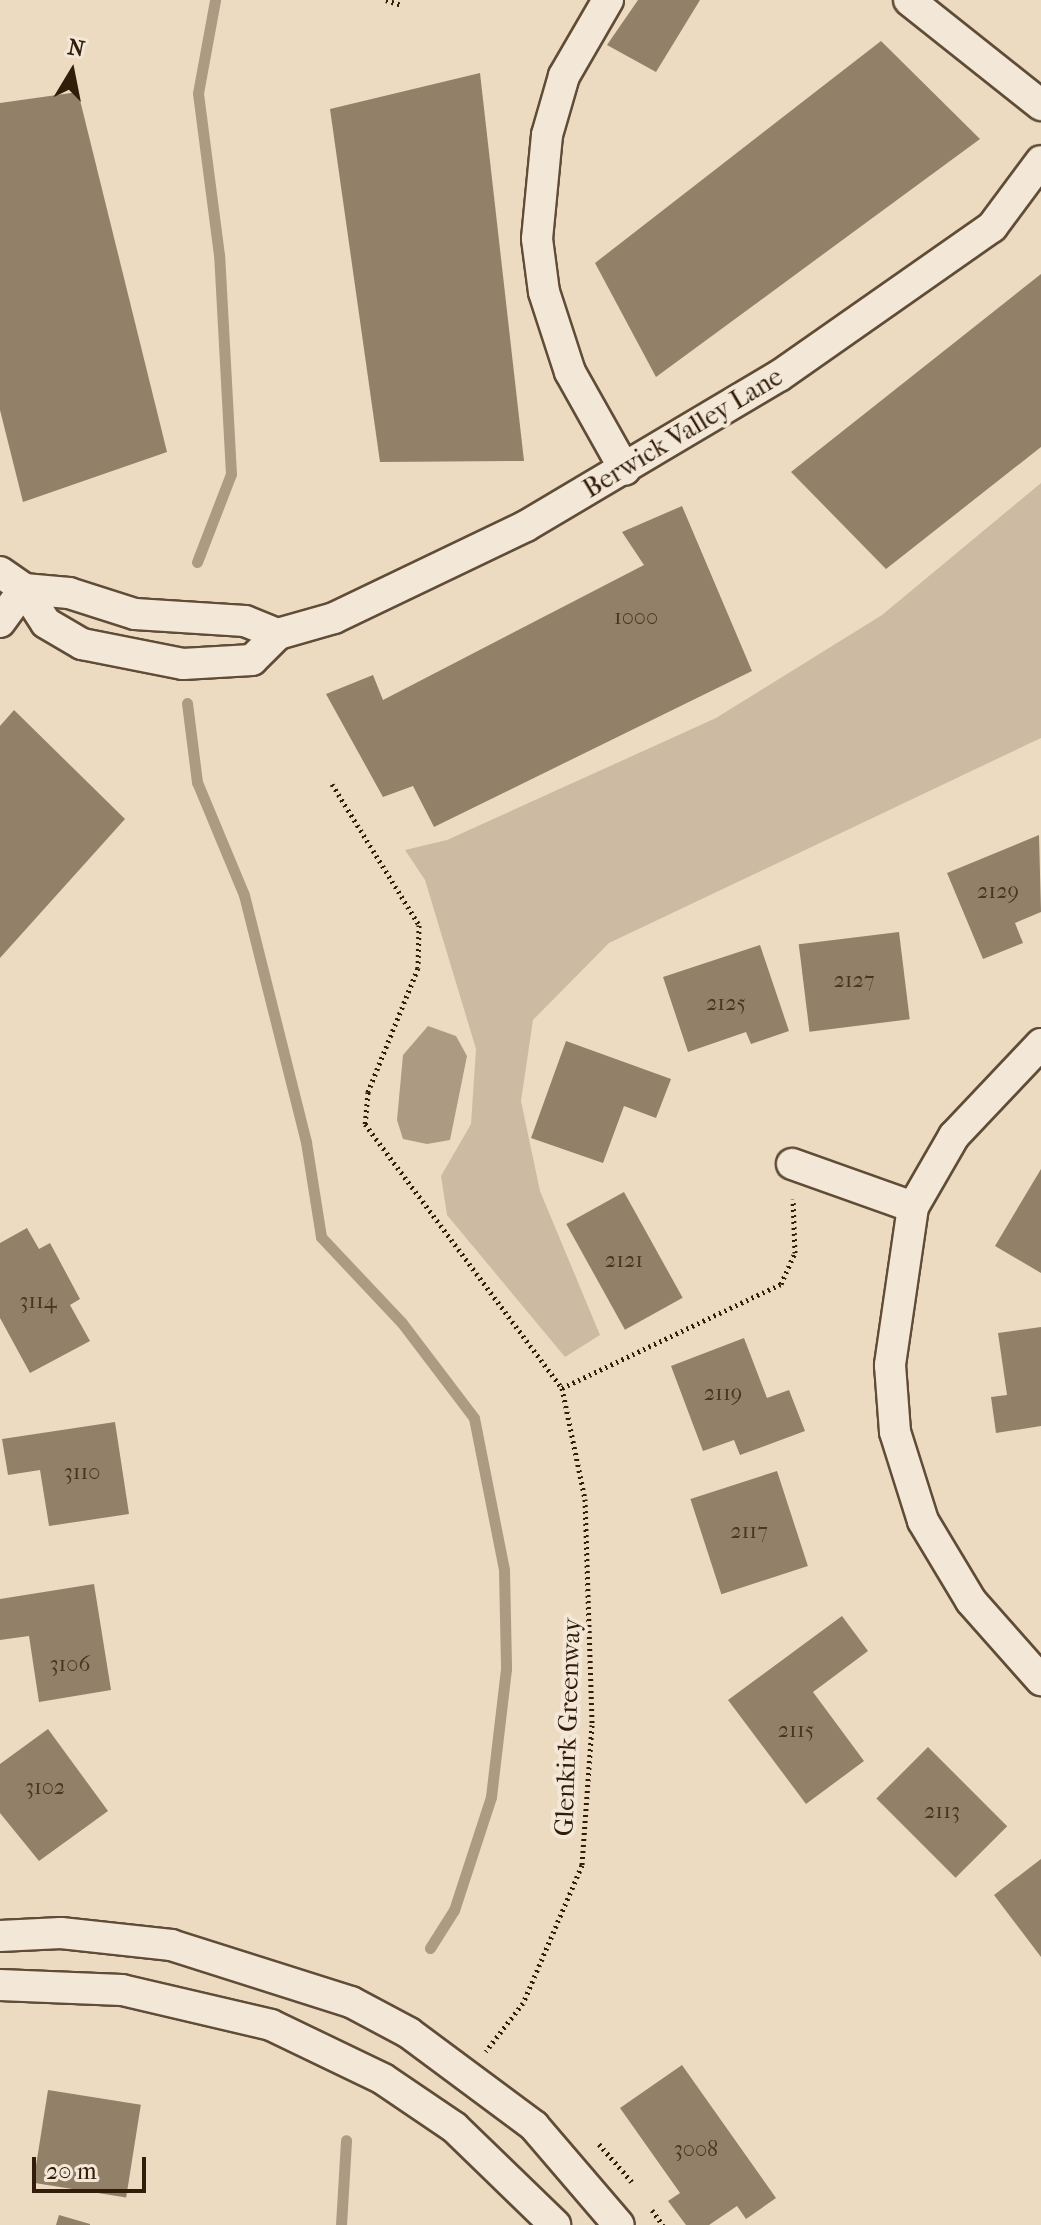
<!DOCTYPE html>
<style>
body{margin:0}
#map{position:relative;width:1041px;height:2225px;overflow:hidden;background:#ecdbc1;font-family:"IM FELL French Canon",serif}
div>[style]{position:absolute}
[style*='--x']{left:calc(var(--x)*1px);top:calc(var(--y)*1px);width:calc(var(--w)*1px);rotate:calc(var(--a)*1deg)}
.green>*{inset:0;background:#ccbba2}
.water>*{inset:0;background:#ac9a82}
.stream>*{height:11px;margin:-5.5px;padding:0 5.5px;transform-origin:5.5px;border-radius:5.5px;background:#ac9a82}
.building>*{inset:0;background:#928069;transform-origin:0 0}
.path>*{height:5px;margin-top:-2.5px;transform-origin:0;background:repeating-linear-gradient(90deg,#311d09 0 2px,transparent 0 6px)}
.roads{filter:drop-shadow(2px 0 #604c37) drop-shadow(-2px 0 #604c37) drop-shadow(0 2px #604c37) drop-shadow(0 -2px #604c37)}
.street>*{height:30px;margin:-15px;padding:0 15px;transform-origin:15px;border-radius:15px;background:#f3e8d7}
span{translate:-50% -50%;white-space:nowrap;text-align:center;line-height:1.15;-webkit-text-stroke:8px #f3e8d7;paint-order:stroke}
.number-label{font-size:22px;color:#493621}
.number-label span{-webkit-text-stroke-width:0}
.street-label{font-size:26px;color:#311d09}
.north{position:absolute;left:32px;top:32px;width:80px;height:80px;-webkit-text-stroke:6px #f3e8d7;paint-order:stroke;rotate:10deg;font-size:22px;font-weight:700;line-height:32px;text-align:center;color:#311d09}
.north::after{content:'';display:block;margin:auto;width:28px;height:36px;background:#311d09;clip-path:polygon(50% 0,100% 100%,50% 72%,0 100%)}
.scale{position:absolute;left:32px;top:2157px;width:114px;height:36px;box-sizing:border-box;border:4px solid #311d09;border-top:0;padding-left:10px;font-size:24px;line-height:28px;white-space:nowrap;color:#311d09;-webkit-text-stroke:6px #f3e8d7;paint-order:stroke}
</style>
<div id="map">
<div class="green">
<div style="clip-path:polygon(1041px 483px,1041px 738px,609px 943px,533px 1020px,521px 1101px,540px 1191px,600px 1335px,565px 1357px,447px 1215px,441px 1176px,471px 1124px,476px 1049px,425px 880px,405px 850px,447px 840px,716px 718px,882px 615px)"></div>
</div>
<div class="water">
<div style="clip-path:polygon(428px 1026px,456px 1036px,467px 1056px,450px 1140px,427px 1144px,403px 1139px,397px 1120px,403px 1055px)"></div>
</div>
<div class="stream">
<div style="--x:197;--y:562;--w:94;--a:-68.9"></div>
<div style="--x:231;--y:474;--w:219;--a:-93.1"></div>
<div style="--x:219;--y:255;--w:163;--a:-97.4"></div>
<div style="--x:198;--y:93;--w:95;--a:-79.6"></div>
<div style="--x:187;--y:703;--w:80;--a:82.8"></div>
<div style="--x:197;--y:782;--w:122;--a:67.4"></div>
<div style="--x:244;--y:895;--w:255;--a:75.9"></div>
<div style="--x:306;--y:1142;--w:96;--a:81"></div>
<div style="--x:321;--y:1237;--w:118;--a:46.7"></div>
<div style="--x:402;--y:1323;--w:119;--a:52.8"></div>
<div style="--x:474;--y:1418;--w:155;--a:78.8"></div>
<div style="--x:504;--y:1570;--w:99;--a:88.8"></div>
<div style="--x:506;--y:1669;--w:129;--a:96.7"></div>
<div style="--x:491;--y:1797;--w:119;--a:108.1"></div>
<div style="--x:454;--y:1910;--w:45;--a:122.3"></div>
<div style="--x:341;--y:2225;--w:85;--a:-86.6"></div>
</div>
<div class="building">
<div style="clip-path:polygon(638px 0,700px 0,656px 72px,607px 45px)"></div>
<div style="clip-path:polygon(881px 41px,980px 139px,656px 377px,595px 263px)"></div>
<div style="clip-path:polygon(480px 73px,524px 461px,380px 462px,330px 109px)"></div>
<div style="clip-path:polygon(78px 92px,167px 452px,23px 502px,0 410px,0 103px)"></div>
<div style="clip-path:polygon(1041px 274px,1041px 447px,886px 569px,791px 472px)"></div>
<div style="clip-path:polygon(682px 506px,752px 671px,434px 827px,413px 786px,383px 797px,326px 694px,373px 675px,383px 700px,644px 565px,622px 532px)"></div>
<div style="clip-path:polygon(14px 710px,125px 819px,0 958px,0 726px)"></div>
<div style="clip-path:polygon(1039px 835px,1041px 912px,1015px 923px,1023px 943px,983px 959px,947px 873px)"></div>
<div style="left:899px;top:932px;width:88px;height:101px;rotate:83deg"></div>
<div style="clip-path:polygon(760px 945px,789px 1031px,751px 1044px,746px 1032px,688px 1052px,663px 977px)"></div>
<div style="clip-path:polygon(566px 1041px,671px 1079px,656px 1118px,624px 1106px,603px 1163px,531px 1138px)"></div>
<div style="clip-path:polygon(1041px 1169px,1041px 1273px,995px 1246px)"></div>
<div style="left:624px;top:1192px;width:121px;height:66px;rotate:61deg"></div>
<div style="clip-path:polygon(27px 1228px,39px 1249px,50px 1243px,80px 1299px,70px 1305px,90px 1341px,30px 1373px,0 1318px,0 1243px)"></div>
<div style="clip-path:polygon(1041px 1327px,1041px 1426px,996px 1433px,991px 1397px,1007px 1395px,998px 1333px)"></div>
<div style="clip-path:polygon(744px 1338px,767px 1398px,789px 1390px,805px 1431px,740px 1455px,734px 1440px,703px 1451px,671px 1366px)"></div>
<div style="clip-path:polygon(115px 1422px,129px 1514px,49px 1526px,40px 1470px,8px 1475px,2px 1439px)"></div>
<div style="left:777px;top:1471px;width:100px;height:91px;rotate:72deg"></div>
<div style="clip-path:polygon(94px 1584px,111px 1690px,39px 1702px,29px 1636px,0 1640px,0 1599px)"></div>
<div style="clip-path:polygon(842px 1616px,868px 1651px,813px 1692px,864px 1761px,806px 1804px,728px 1700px)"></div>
<div style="clip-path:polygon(48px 1729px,108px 1811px,39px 1861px,0 1813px,0 1764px)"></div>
<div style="left:928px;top:1747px;width:112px;height:73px;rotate:45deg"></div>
<div style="clip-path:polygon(1041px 1859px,1041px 1957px,994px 1895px)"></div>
<div style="clip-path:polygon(682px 2065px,776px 2198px,746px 2219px,737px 2206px,709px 2225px,686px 2225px,668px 2201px,680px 2193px,620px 2108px)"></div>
<div style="left:48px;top:2090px;width:94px;height:94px;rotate:9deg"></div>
<div style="clip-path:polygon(59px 2215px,90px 2224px,90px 2225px,56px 2225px)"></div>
</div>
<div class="path">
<div style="--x:386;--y:0;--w:16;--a:18"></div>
<div style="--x:332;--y:784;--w:166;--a:58.3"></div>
<div style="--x:419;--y:925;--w:43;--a:91.3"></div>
<div style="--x:418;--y:968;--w:134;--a:112"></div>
<div style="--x:368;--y:1092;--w:32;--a:95"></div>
<div style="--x:365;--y:1124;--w:329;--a:53.3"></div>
<div style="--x:562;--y:1388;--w:113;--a:78.3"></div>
<div style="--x:585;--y:1499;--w:226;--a:88.2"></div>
<div style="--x:592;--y:1725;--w:140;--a:94.1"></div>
<div style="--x:582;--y:1865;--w:150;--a:113.1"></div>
<div style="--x:523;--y:2003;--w:61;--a:127.6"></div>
<div style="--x:562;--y:1388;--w:242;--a:-25.4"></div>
<div style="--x:781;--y:1284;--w:34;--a:-66"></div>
<div style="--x:795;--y:1253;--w:54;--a:-92.1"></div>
<div style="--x:599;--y:2144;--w:50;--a:49"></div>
<div style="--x:652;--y:2210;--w:19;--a:54"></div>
</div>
<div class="roads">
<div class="street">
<div style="--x:608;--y:0;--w:88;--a:120.1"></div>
<div style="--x:564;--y:76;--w:61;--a:106.1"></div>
<div style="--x:547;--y:135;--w:104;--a:95.5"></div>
<div style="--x:537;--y:239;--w:53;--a:82.5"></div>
<div style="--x:544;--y:292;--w:84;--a:72"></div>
<div style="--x:570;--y:372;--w:112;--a:60.7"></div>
<div style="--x:909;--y:0;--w:169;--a:38.5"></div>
<div style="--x:0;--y:572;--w:29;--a:35"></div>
<div style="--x:24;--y:589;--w:40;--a:57.1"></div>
<div style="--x:46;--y:623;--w:42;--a:30.3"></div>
<div style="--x:82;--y:644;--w:103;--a:11.2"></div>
<div style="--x:183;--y:664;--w:69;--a:-3.3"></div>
<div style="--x:252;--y:660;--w:37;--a:-45"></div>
<div style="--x:278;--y:634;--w:58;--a:-15.9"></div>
<div style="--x:334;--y:618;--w:213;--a:-25.6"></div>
<div style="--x:526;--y:526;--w:294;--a:-30.7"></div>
<div style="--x:779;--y:376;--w:260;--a:-35"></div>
<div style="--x:992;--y:227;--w:82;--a:-53.4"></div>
<div style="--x:24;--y:589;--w:45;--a:5.1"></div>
<div style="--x:69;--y:593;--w:69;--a:17.7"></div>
<div style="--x:135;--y:614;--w:110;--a:3.6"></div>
<div style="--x:245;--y:621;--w:35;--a:22"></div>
<div style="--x:0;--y:622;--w:41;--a:-54"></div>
<div style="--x:1041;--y:1044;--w:127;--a:133.4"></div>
<div style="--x:954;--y:1136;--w:82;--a:120"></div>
<div style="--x:913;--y:1207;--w:160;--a:98.3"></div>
<div style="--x:890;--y:1365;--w:67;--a:85.7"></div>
<div style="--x:895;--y:1432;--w:93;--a:72.5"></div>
<div style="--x:923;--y:1521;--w:93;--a:59"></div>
<div style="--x:971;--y:1601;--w:106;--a:48.5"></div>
<div style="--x:792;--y:1164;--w:128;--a:19.6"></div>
<div style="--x:0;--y:1936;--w:61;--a:-2.8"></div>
<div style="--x:61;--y:1933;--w:111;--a:6.2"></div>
<div style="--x:171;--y:1945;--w:189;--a:17.6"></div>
<div style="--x:351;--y:2002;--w:66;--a:28.1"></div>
<div style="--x:409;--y:2033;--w:156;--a:36.6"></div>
<div style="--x:534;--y:2126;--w:130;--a:49.4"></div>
<div style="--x:0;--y:1985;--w:122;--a:2.3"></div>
<div style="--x:122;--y:1990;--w:153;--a:13.2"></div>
<div style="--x:271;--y:2025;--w:124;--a:25.7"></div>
<div style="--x:383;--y:2079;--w:86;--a:34.1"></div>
<div style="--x:454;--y:2127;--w:141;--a:44.1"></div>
</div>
</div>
<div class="number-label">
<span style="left:636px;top:618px">1000</span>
<span style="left:998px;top:892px">2129</span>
<span style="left:854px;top:981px">2127</span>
<span style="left:726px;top:1004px">2125</span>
<span style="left:624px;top:1261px">2121</span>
<span style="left:38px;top:1302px">3114</span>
<span style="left:723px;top:1394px">2119</span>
<span style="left:82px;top:1473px">3110</span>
<span style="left:749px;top:1532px">2117</span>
<span style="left:70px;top:1665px">3106</span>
<span style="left:796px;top:1731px">2115</span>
<span style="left:45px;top:1788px">3102</span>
<span style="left:942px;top:1812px">2113</span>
<span style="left:696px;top:2150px">3008</span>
</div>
<div class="street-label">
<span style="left:683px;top:433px;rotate:-31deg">Berwick Valley Lane</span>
<span style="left:568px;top:1727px;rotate:-88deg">Glenkirk Greenway</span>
</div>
<div class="north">N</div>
<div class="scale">20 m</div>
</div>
